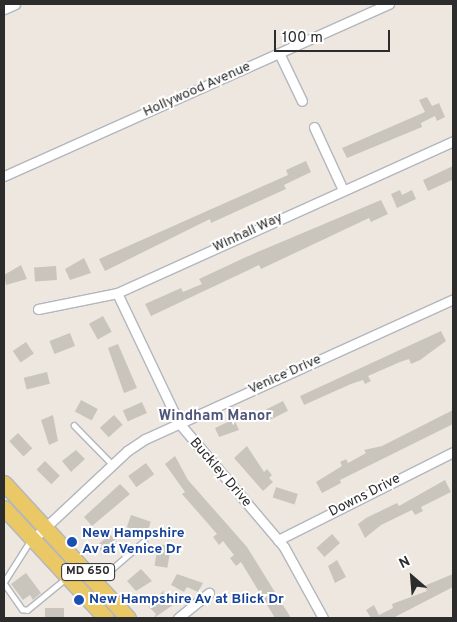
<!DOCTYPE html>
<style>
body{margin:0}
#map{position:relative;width:457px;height:622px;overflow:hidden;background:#ede7df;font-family:Overpass,sans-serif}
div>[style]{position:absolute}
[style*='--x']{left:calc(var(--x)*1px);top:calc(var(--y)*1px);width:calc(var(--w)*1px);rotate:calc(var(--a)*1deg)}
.building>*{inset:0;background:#c9c5bd;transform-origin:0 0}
.roads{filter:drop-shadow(1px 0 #b2b6bf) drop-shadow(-1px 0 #b2b6bf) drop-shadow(0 1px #b2b6bf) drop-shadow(0 -1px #b2b6bf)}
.lane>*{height:4.5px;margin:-2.25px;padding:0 2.25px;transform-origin:2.25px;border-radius:2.25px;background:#fff}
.street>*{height:9px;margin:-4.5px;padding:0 4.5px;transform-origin:4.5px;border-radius:4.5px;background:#fff}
.primary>*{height:15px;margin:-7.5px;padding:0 7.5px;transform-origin:7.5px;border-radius:7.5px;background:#ebc866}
.dots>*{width:14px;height:14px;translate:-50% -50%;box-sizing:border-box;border:2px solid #fff;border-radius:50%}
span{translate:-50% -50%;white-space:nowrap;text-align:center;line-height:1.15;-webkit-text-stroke:4px #fff;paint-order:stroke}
.shield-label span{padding:1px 4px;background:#fff;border:1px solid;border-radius:4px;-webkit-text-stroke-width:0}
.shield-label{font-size:12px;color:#2c2c2c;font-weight:700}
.street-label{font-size:14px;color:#2c2c2c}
.transit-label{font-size:14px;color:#164399;font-weight:700}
.left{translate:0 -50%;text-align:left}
.neighbourhood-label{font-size:15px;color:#4e577b;font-weight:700}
.frame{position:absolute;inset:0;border:5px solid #2c2c2c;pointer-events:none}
.north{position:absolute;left:387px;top:552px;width:50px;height:50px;-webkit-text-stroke:4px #fff;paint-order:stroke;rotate:333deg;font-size:14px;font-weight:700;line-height:20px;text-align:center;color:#2c2c2c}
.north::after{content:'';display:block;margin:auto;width:18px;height:22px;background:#2c2c2c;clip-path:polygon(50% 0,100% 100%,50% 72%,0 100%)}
.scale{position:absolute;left:274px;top:30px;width:116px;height:22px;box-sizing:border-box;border:2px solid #2c2c2c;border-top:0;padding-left:6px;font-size:15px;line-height:18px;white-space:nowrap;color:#2c2c2c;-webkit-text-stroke:4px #fff;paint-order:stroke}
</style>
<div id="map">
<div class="building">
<div style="clip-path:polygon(427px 97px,432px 106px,439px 103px,445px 117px,437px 121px,435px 116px,421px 123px,422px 127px,347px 158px,342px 148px,425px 112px,419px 100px)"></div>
<div style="clip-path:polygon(306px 161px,311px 172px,284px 185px,286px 189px,211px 223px,210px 219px,105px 271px,99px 259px,288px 175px,286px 170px)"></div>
<div style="clip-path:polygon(453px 166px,453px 183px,452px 180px,428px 191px,423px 180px)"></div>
<div style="clip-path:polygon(400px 190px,402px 195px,412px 190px,416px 199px,397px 208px,391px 194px)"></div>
<div style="clip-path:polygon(381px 200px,388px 214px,371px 222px,369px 218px,261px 269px,259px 265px,151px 316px,145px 304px,181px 288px,183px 292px,202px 284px,199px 279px,246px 257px)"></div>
<div style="clip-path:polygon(84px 258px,91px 273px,70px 280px,65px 269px)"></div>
<div style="clip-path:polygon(21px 265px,27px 279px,6px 285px,4px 275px)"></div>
<div style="left:56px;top:266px;width:14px;height:22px;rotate:86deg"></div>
<div style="left:103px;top:316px;width:18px;height:16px;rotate:61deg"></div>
<div style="clip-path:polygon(441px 331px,446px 341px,420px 360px,411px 364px,409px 359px,400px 362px,368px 376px,371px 381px,365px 384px,363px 380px,351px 384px,304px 405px,300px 396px)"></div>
<div style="left:70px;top:333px;width:14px;height:22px;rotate:69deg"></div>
<div style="left:26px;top:342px;width:14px;height:16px;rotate:56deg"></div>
<div style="clip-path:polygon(118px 344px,137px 388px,124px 393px,108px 348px)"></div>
<div style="left:47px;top:372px;width:12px;height:24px;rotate:76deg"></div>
<div style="left:81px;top:400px;width:19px;height:13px;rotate:28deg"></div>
<div style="left:283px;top:401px;width:11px;height:20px;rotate:63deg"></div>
<div style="left:142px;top:402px;width:12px;height:21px;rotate:66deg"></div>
<div style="clip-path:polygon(453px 410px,453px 424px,340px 480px,341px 483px,322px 493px,316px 482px,342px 466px,340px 462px,346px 459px,348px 463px,366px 453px,364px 450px,382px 446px)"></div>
<div style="clip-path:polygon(53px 415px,58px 441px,49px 445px,41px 420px)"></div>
<div style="left:114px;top:415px;width:13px;height:19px;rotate:48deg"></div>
<div style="clip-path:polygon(234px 419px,239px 430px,219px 437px,215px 428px)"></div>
<div style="left:18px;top:433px;width:21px;height:12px;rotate:47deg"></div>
<div style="clip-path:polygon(247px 446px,264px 472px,267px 469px,272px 475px,269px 478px,273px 482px,263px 491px,234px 458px)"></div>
<div style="clip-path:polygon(76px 450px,85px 459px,71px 472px,62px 461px)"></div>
<div style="clip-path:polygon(175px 456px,188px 480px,247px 547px,291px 618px,275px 618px,241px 562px,236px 566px,230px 558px,234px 555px,223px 541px,219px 545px,213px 537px,217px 534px,182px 494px,185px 492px,165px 464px)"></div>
<div style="left:45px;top:461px;width:21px;height:12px;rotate:45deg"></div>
<div style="left:146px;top:463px;width:14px;height:22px;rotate:54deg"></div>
<div style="clip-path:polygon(445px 480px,451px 492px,421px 507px,423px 511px,415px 515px,412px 510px,381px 525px,365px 538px,358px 524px,366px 518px,397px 503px,399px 506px)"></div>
<div style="clip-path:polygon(120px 484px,130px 494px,92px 526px,84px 517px)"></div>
<div style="left:276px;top:487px;width:23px;height:11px;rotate:18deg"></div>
<div style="left:131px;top:515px;width:21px;height:13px;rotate:19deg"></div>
<div style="left:110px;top:534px;width:13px;height:18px;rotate:48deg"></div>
<div style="left:332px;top:534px;width:12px;height:21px;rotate:48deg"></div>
<div style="left:158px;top:544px;width:13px;height:22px;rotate:9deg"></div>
<div style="clip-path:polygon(337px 560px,346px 577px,335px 583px,328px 566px)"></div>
<div style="clip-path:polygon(141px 569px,152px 581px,136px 591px,127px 581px)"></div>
<div style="clip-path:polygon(26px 573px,41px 593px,33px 600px,30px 595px,23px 600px,11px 584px)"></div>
<div style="clip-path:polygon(177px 574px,203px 583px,198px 592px,187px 587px,184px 592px,171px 585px)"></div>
<div style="clip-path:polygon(453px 574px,453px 587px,393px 618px,371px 618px,366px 610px,374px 605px,379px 615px,393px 608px,392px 604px,427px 591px,424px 586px)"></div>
<div style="clip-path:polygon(164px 590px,162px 602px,165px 597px,173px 605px,154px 618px,156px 614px,149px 607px)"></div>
<div style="left:45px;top:608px;width:19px;height:9px"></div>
</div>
<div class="roads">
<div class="lane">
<div style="--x:74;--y:425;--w:54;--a:45.7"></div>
<div style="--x:30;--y:542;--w:49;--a:122.4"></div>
<div style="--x:4;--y:583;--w:32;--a:55"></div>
<div style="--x:22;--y:609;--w:5;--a:11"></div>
<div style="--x:27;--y:610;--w:49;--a:-39.2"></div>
<div style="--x:98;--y:581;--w:61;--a:-41"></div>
</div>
<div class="street">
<div style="--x:4;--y:9;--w:12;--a:-24"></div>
<div style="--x:279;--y:53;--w:53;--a:64.4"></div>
<div style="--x:314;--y:127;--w:69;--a:65.3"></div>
<div style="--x:4;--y:176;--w:422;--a:-24.1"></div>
<div style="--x:117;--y:293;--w:144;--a:64.5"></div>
<div style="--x:179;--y:423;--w:162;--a:49.7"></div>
<div style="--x:284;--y:547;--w:81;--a:61.2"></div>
<div style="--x:38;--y:309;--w:81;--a:-11.4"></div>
<div style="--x:117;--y:293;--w:369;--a:-24.3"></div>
<div style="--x:33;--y:539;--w:129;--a:-43.1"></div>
<div style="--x:127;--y:451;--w:22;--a:-34"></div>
<div style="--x:145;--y:439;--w:338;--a:-24.4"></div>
<div style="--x:278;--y:540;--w:196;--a:-26.7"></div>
<div style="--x:178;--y:618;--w:40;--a:-39"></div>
</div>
<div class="primary">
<div style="--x:4;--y:483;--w:183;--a:47.4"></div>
<div style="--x:4;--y:508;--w:150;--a:47.2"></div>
</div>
</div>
<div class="dots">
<div style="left:72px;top:542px;background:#1a4fb4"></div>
<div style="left:79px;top:600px;background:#1a4fb4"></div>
</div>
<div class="shield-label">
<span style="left:88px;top:572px">MD 650</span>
</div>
<div class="street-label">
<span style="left:197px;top:90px;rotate:-24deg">Hollywood Avenue</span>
<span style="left:248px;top:233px;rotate:-25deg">Winhall Way</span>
<span style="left:285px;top:375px;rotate:-24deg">Venice Drive</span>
<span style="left:220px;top:473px;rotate:49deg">Buckley Drive</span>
<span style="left:365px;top:496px;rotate:-27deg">Downs Drive</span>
</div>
<div class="transit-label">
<span class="left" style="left:82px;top:542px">New Hampshire<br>Av at Venice Dr</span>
<span class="left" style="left:89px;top:600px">New Hampshire Av at Blick Dr</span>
</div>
<div class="neighbourhood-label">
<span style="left:215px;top:417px">Windham Manor</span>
</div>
<div class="frame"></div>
<div class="north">N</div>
<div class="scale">100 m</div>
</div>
